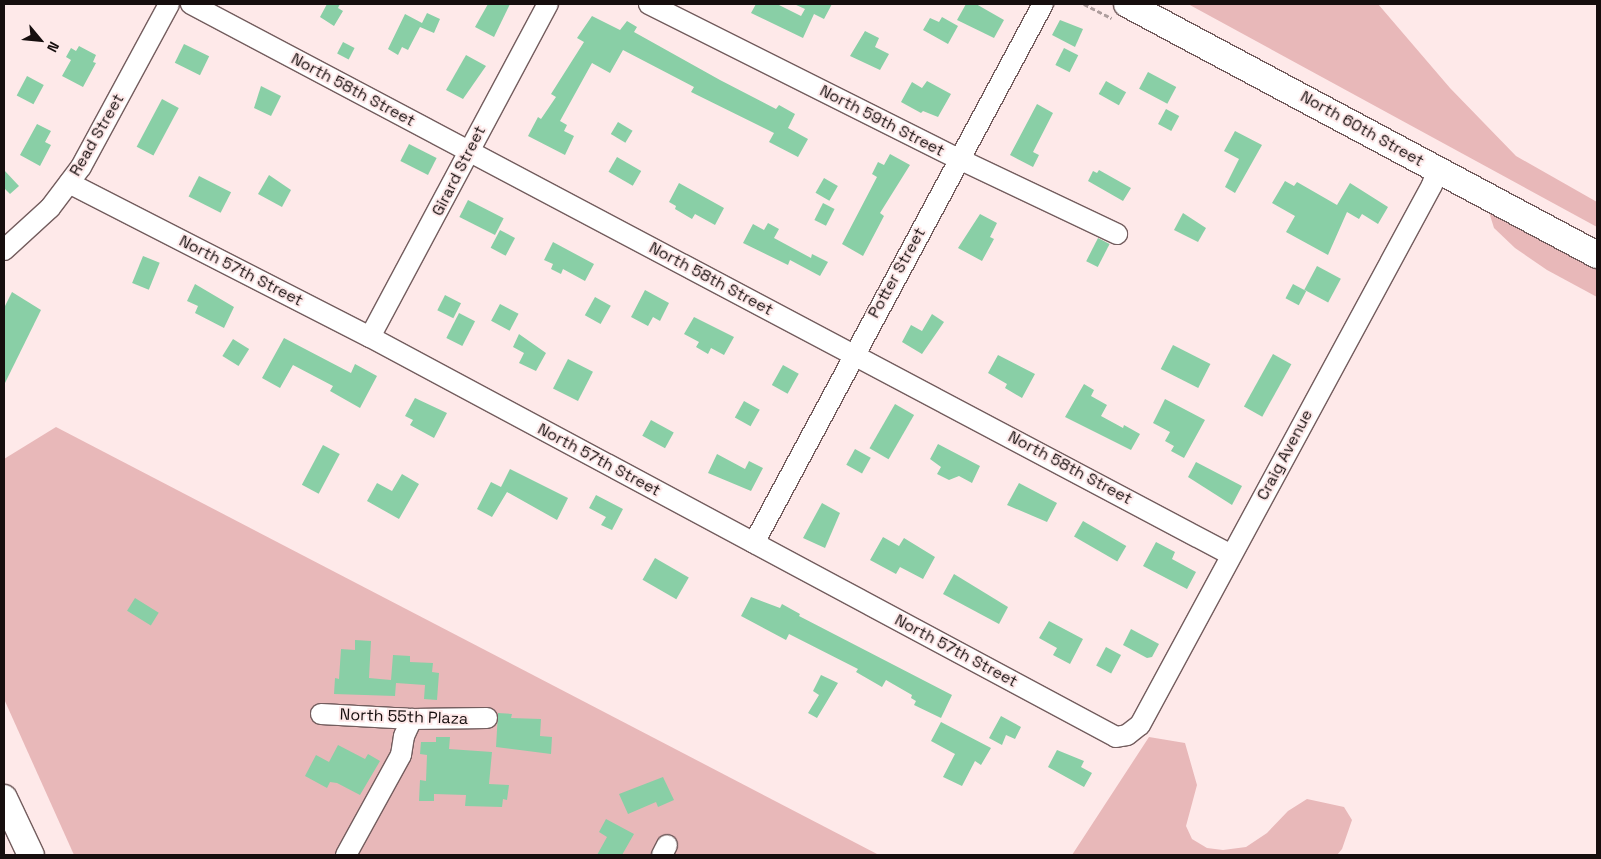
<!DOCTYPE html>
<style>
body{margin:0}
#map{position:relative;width:1601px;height:859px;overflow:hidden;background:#fee9e9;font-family:"Space Grotesk",sans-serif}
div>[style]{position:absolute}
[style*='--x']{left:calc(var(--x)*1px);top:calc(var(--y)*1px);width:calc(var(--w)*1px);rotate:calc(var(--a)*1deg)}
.green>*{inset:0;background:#e8b8b9}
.building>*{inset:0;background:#89cfa6;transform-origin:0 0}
.path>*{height:2.5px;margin-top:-1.25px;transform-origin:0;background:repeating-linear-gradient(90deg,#ae9d9d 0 5px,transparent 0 7.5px)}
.roads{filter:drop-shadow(1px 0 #735d5e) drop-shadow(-1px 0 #735d5e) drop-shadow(0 1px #735d5e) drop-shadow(0 -1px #735d5e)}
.minor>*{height:20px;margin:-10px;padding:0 10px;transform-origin:10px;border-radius:10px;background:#fff}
.major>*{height:26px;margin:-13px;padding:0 13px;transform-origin:13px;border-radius:13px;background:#fff}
span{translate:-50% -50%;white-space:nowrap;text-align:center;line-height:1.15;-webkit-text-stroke:4px #fee9e9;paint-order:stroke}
.street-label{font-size:16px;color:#160e0e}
.frame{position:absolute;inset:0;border:5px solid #160e0e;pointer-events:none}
.north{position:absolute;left:15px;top:15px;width:50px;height:50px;-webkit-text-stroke:4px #fee9e9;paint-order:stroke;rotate:118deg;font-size:14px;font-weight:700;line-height:20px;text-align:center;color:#160e0e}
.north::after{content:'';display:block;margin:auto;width:18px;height:22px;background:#160e0e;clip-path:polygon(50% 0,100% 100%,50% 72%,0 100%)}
</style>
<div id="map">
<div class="green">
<div style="clip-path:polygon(1188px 4px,1378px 4px,1450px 88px,1516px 156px,1597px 202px,1597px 227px)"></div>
<div style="clip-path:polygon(1489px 212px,1597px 269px,1597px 297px,1547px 270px,1515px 248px,1494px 228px)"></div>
<div style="clip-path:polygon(56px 427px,879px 855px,74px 855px,4px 699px,4px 459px)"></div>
<div style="clip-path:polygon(1149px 737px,1185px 743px,1197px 785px,1186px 826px,1192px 839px,1207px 848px,1223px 850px,1246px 847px,1267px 833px,1288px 811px,1307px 799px,1344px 807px,1352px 820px,1342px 849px,1337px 855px,1072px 855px)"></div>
</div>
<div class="building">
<div style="clip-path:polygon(327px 4px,340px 4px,338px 8px,343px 11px,334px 26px,320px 17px)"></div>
<div style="clip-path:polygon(488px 4px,510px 4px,494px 37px,475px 27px)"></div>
<div style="clip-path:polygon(756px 4px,777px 4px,801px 16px,805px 9px,794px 4px,832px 4px,824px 19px,814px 14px,803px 38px,751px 13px)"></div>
<div style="clip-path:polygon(966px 4px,976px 4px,1004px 20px,994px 38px,957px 20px)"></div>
<div style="clip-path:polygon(427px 13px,440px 19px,434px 33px,420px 27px,408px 50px,402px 47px,398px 55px,388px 49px,405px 14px,422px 23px)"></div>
<div style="clip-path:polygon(592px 16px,620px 30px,627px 21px,637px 27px,634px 32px,720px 80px,776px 109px,779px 105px,795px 114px,788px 128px,808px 139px,798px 157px,769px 142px,774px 133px,691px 92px,694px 87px,623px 50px,610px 73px,592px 63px,560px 121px,567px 125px,564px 131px,574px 136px,565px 155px,528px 136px,538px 117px,541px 119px,556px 97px,551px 94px,584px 42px,577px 38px)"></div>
<div style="clip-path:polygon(942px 17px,958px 26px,948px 44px,923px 30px,930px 18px,939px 22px)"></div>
<div style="clip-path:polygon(1060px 20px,1083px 29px,1075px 47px,1052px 35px)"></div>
<div style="clip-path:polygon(865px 31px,879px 38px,875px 47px,889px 54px,880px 70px,850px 56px)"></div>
<div style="left:343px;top:42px;width:13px;height:13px;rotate:27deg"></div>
<div style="left:184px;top:44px;width:28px;height:21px;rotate:26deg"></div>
<div style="clip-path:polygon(79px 46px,96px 55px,93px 62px,96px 63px,83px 87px,62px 76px,71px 60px,66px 57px,71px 48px,76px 51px)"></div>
<div style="left:1064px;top:48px;width:16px;height:19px;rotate:27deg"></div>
<div style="clip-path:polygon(466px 55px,486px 66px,463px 99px,446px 90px)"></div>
<div style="left:1148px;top:72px;width:32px;height:19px;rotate:28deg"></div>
<div style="left:27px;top:76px;width:19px;height:22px;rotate:28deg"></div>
<div style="clip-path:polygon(927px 81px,951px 94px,938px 117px,923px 111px,921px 113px,901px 102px,912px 82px,922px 88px)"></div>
<div style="left:1106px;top:81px;width:23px;height:15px;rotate:29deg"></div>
<div style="clip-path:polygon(261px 86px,281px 96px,271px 116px,254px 108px)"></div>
<div style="left:162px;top:99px;width:19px;height:54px;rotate:28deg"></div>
<div style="clip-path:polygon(1037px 104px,1053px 113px,1033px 152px,1039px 155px,1033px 167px,1010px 155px)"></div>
<div style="left:1166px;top:109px;width:15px;height:17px;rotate:28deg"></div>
<div style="left:618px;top:122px;width:17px;height:14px;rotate:31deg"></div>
<div style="clip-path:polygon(37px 124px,51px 131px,45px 142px,51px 145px,40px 166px,20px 155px)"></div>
<div style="clip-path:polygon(1235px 131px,1262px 145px,1235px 193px,1225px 187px,1239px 159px,1224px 151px)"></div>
<div style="left:409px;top:144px;width:31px;height:19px;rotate:27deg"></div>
<div style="clip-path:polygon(890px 154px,910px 165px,880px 213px,884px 216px,863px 256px,842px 244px,877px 177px,872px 174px,878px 162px,884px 165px)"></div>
<div style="left:617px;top:157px;width:28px;height:17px;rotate:30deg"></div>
<div style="clip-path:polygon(4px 170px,19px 186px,10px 194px,4px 188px)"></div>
<div style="clip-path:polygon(1099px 170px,1131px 188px,1123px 201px,1088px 181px,1093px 171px,1097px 173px)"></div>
<div style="clip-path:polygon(269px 175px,291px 190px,282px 207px,258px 194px)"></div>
<div style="left:199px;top:176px;width:36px;height:23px;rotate:27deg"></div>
<div style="left:824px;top:178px;width:16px;height:17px;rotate:30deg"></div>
<div style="clip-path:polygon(1285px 181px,1294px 186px,1297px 182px,1337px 205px,1350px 183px,1388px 207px,1378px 224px,1362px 214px,1359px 219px,1347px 212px,1328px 255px,1286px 232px,1295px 216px,1272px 203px)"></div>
<div style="clip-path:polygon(679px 183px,724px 208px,715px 225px,695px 214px,692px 219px,675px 209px,676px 206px,669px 202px)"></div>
<div style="left:468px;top:200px;width:40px;height:19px;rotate:27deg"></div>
<div style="left:823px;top:203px;width:13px;height:19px;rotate:27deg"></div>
<div style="clip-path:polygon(1183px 213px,1206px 228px,1198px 242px,1174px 230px)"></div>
<div style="clip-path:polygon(980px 214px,997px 223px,990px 237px,994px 239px,982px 261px,958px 248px)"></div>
<div style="clip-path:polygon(768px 223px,779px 229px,774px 238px,811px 258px,812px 254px,828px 262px,820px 276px,790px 260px,788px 265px,743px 243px,753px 224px,764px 230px)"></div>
<div style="left:500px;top:230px;width:17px;height:20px;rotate:28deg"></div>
<div style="left:1098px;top:238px;width:13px;height:26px;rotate:27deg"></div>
<div style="clip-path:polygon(553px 242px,594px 264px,585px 281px,563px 269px,561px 274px,551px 269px,553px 264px,544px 260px)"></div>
<div style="left:143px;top:256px;width:18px;height:29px;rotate:22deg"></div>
<div style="left:1317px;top:266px;width:27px;height:27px;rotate:28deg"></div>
<div style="clip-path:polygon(195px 284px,234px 307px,224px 328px,195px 313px,198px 306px,187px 301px)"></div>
<div style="left:1293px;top:284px;width:15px;height:16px;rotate:28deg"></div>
<div style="clip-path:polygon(645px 290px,669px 303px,660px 321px,653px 317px,648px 326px,631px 317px)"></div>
<div style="clip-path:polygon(12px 292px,41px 310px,4px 385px,4px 308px)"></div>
<div style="left:445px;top:295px;width:18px;height:17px;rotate:27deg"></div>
<div style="left:595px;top:297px;width:18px;height:21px;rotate:29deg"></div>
<div style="left:500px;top:304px;width:21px;height:19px;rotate:28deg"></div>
<div style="left:459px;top:313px;width:18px;height:28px;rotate:27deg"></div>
<div style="clip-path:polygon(932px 314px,944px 322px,922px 354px,902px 342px,911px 325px,922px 331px)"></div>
<div style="clip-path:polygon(694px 317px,734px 337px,724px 355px,711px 348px,708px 354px,696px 347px,699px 342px,684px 334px)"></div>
<div style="clip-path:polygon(519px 334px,546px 353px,536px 371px,519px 363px,524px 353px,513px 347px)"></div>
<div style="clip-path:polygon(284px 338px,351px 373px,355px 364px,377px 376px,360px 408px,330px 391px,333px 386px,293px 365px,280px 388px,262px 378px)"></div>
<div style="left:233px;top:339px;width:19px;height:20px;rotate:32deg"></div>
<div style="left:1173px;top:345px;width:42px;height:27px;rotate:27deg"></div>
<div style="left:1273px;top:354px;width:21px;height:60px;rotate:29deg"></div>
<div style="clip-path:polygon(998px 355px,1035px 374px,1022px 398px,1005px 388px,1007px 384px,988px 373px)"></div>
<div style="left:568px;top:359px;width:28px;height:33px;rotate:27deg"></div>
<div style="left:783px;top:365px;width:18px;height:23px;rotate:29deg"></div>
<div style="clip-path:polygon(1084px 384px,1094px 390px,1091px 396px,1107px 405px,1101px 416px,1123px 428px,1124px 425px,1140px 434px,1131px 450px,1065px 417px)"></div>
<div style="clip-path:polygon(415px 398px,447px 413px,434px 438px,410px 425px,413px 420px,405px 416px)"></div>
<div style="clip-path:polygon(1165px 399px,1205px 420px,1184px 458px,1171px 451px,1174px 446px,1165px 441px,1170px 432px,1153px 423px)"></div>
<div style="left:744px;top:401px;width:18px;height:19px;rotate:29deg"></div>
<div style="left:895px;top:404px;width:22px;height:51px;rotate:30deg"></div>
<div style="left:651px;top:420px;width:26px;height:18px;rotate:29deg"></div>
<div style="clip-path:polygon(938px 444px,980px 466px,972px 483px,959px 476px,949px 480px,937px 474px,941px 467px,930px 459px)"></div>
<div style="left:323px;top:445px;width:19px;height:45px;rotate:28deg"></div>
<div style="left:855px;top:449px;width:18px;height:18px;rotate:29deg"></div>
<div style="clip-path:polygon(717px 454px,745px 469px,749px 461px,763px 468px,751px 491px,708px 473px)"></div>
<div style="clip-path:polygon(1196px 462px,1242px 486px,1232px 505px,1188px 477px)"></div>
<div style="clip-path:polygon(510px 469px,568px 498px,557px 520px,507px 492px,492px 517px,477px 509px,491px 482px,501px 487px)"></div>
<div style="clip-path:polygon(402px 474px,419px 484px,399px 519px,367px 501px,377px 483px,392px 491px)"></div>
<div style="clip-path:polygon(1019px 483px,1057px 503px,1047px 522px,1007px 505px)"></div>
<div style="clip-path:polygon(596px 495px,623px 509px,612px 530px,601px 525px,606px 517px,589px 508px)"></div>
<div style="clip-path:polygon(822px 503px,840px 513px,825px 548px,803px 538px)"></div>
<div style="left:1083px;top:521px;width:50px;height:18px;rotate:30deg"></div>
<div style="clip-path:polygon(883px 537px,899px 546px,904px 538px,935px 557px,923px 579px,900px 567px,896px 574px,870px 560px)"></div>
<div style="clip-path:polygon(1156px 542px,1175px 552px,1172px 559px,1196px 572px,1187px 589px,1143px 566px)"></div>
<div style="left:655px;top:558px;width:39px;height:25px;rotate:30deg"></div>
<div style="clip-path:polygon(954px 574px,1008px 607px,999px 624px,943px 594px)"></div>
<div style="clip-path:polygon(751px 597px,780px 608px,782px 604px,800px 614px,799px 616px,952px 695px,941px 718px,914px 705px,916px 701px,911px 698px,912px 695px,886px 680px,882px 687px,856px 672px,858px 669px,789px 634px,786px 640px,741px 616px)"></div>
<div style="left:135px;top:598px;width:28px;height:15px;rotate:32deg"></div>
<div style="clip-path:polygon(1049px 621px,1083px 639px,1070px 664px,1053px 655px,1057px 648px,1039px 638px)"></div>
<div style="clip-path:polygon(1131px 629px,1159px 644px,1152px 657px,1147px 658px,1123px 645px)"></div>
<div style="clip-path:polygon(355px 640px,371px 641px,369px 678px,391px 680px,393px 655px,410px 656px,410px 662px,433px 663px,432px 672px,439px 673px,437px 700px,424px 699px,425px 685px,396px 683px,395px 696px,334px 694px,335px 678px,339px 679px,341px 649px,355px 650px)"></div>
<div style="left:1106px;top:647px;width:17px;height:21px;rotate:28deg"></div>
<div style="clip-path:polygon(821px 675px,838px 683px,817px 718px,808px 713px,819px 695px,813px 691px)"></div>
<div style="clip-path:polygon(498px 713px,512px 714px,511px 718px,541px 719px,540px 736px,552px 737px,551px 754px,496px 747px)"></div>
<div style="clip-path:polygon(1001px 716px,1021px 727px,1015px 739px,1006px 735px,1002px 745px,989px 738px)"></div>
<div style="clip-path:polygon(941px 722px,991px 748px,981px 765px,975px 761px,962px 786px,943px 777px,955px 754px,931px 741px)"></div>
<div style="clip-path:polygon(436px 737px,450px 737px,449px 749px,492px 752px,489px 784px,509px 785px,507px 800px,503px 799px,502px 807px,465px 806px,466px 795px,434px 794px,434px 801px,419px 801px,420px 780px,426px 781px,427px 755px,420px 754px,421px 742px,436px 742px)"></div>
<div style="clip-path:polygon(338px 745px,365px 759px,368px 754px,380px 761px,360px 795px,337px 783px,330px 782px,327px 788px,305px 776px,316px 755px,329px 762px)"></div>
<div style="clip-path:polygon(1057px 750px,1084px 761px,1081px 767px,1092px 773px,1084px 787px,1048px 767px)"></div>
<div style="clip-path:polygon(663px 777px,674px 800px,658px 807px,656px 802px,628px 814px,619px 794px)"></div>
<div style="clip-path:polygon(606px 819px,634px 834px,622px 855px,597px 855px,607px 837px,599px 832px)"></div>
</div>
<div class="path">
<div style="--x:1084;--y:4;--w:31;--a:27"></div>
</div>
<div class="roads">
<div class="minor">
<div style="--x:191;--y:4;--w:1177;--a:27.91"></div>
<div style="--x:649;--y:4;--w:347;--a:26.6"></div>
<div style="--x:959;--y:159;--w:175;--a:25.4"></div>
<div style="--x:69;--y:183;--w:338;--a:27.1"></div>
<div style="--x:370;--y:337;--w:846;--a:28.2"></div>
<div style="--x:1116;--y:737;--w:11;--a:-10"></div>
<div style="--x:1127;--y:735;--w:16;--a:-38"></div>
<div style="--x:1140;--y:725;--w:614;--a:-61.6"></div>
<div style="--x:1432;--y:185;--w:16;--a:-72"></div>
<div style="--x:4;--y:250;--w:62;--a:-42.4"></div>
<div style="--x:50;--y:208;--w:51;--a:-52.9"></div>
<div style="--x:81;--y:167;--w:185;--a:-61.6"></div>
<div style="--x:370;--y:337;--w:378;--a:-61.9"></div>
<div style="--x:754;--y:543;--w:612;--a:-61.8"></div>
<div style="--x:321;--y:714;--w:91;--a:3.1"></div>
<div style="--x:412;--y:719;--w:75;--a:-0.8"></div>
<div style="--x:346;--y:855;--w:114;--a:-61.2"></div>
<div style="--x:401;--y:755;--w:19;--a:-81"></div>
<div style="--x:404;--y:736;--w:19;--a:-65"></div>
<div style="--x:662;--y:855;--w:11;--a:-63"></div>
</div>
<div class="major">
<div style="--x:1127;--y:4;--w:533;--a:28.1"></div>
<div style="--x:4;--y:798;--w:63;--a:64.7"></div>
</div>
</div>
<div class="street-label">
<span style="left:353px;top:90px;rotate:28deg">North 58th Street</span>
<span style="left:882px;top:121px;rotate:27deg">North 59th Street</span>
<span style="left:1362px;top:129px;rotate:29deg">North 60th Street</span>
<span style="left:97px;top:135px;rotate:-60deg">Read Street</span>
<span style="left:459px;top:171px;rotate:-63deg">Girard Street</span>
<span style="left:241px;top:271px;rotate:27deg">North 57th Street</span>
<span style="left:897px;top:273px;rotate:-61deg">Potter Street</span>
<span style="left:711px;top:279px;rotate:28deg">North 58th Street</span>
<span style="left:1285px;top:455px;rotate:-62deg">Craig Avenue</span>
<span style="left:599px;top:460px;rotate:28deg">North 57th Street</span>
<span style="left:1070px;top:468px;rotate:28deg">North 58th Street</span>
<span style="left:956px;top:651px;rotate:28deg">North 57th Street</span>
<span style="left:404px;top:717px;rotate:2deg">North 55th Plaza</span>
</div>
<div class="frame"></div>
<div class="north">N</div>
</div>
